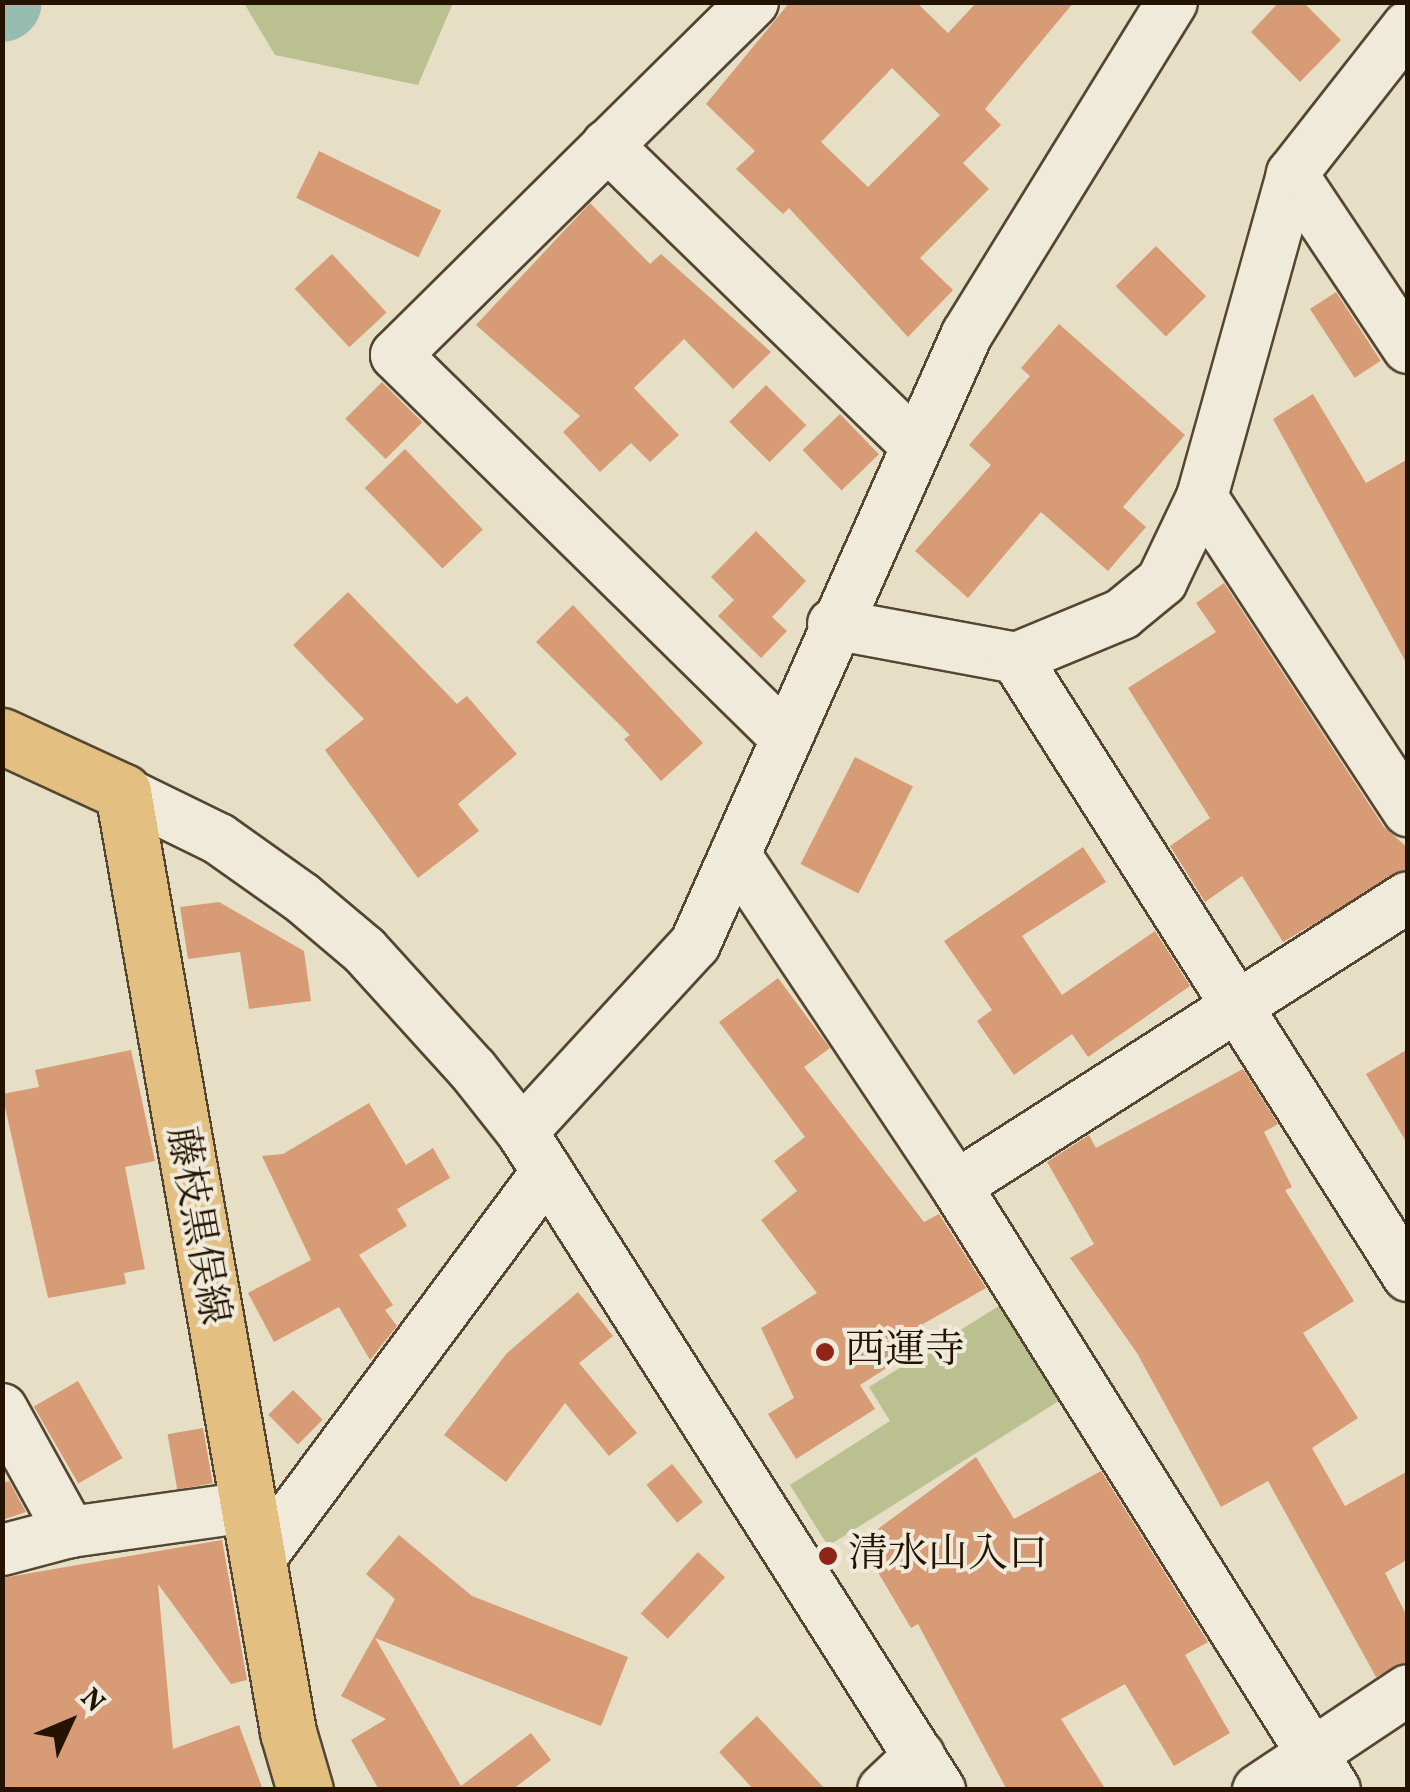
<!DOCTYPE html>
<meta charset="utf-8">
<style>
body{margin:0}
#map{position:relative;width:1410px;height:1792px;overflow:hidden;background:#e6dfc5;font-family:Vollkorn,"Noto Serif JP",serif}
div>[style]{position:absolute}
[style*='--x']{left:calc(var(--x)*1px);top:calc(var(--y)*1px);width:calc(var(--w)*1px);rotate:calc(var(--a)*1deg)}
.green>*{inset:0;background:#bbc091}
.river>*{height:78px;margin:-39px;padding:0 39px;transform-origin:39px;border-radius:39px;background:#97bdb1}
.building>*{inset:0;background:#d79b76;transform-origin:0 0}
.roads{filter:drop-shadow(2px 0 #544631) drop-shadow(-2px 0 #544631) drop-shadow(0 2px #544631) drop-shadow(0 -2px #544631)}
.minor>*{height:50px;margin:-25px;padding:0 25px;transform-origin:25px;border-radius:25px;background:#efead9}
.major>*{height:55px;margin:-27.5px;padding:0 27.5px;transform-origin:27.5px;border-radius:27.5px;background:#e3c082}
.dots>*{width:28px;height:28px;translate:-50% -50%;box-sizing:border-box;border:5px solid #efead9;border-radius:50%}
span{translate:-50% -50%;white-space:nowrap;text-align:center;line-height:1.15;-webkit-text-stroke:8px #efead9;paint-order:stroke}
.street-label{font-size:40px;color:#241300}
.poi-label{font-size:40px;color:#241300}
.left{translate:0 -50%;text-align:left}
.frame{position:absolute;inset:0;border:5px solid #241300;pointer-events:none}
.north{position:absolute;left:20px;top:1672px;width:100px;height:100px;-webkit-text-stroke:8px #efead9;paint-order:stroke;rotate:46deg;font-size:28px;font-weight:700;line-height:40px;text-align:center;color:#241300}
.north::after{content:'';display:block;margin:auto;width:35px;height:45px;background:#241300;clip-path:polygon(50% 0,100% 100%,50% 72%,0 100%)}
</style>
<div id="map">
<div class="green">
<div style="clip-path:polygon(244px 3px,453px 3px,418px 85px,275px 55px)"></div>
<div style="clip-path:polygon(1002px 1304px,1062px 1399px,828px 1546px,790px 1485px,890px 1421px,869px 1387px)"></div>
</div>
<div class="river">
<div style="--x:2;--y:3;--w:1;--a:-45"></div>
</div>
<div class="building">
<div style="clip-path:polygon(evenodd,790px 2px,916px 2px,948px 33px,977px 2px,1074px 2px,985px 109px,1001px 125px,963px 163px,989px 189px,920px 258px,953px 290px,908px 337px,789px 208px,783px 214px,736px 169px,755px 151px,706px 104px,790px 2px,892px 68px,940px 115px,868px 187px,821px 142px,892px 68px)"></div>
<div style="clip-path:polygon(1279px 2px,1303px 2px,1341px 40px,1300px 82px,1251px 32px)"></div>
<div style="left:319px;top:151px;width:136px;height:52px;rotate:26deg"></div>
<div style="clip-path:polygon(590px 203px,650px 264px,661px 254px,771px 352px,733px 389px,684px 339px,634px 388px,679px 435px,650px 462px,631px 443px,600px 472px,563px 432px,580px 416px,476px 325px)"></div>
<div style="left:1156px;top:246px;width:71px;height:57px;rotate:45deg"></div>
<div style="left:332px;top:254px;width:80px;height:51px;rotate:47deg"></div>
<div style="left:1336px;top:292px;width:82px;height:31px;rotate:57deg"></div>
<div style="clip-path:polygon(1059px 324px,1185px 435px,1123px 507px,1146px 527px,1108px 571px,1041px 512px,968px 598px,915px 551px,991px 465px,969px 445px,1030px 376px,1021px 368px)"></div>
<div style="left:382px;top:382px;width:57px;height:52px;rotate:45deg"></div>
<div style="left:766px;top:385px;width:57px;height:52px;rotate:45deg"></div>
<div style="clip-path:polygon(1313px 394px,1366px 483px,1408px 459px,1408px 666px,1273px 419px)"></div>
<div style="left:840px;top:414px;width:56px;height:52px;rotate:46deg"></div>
<div style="left:405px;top:449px;width:112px;height:56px;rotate:46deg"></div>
<div style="clip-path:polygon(756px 531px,806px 581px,772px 617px,787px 631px,761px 658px,718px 616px,734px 600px,711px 577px)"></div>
<div style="clip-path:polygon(1224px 583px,1384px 827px,1408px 848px,1408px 868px,1283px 942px,1242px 876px,1205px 902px,1170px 846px,1210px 818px,1128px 688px,1216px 632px,1196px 603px)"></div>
<div style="clip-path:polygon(348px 592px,457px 704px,467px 696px,517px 754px,458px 804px,479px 831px,418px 878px,325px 750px,364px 719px,293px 645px)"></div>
<div style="clip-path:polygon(573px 605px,703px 743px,661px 781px,624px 739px,630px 735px,536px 642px)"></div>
<div style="left:855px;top:757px;width:65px;height:120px;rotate:27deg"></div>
<div style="clip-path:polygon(1083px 847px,1106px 882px,1022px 936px,1062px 995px,1155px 931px,1190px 986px,1088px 1057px,1072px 1034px,1014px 1075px,977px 1021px,992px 1010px,944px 941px)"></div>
<div style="clip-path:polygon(219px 902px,304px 951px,311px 1001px,249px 1009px,240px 952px,188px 959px,180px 907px)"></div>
<div style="clip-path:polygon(778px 978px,830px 1048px,804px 1067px,924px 1222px,939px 1214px,986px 1288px,888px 1344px,899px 1360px,860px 1385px,875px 1409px,796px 1459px,768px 1414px,794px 1398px,761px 1328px,817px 1293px,761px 1220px,797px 1191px,774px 1161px,805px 1137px,719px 1022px)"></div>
<div style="clip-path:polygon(1408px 1049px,1408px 1145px,1366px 1074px)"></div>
<div style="clip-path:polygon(131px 1050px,155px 1161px,125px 1167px,145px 1269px,124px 1273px,126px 1284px,48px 1298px,2px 1094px,39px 1087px,35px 1070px)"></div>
<div style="clip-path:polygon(1243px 1069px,1278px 1124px,1264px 1132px,1292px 1187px,1285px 1190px,1354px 1301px,1303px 1333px,1358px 1418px,1312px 1448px,1345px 1506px,1408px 1471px,1408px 1559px,1385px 1573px,1408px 1618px,1408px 1661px,1376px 1677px,1268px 1481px,1221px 1507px,1137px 1353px,1070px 1258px,1094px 1244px,1047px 1162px,1089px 1135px,1096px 1148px)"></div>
<div style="clip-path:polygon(369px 1103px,406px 1165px,433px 1148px,450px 1178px,397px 1209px,407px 1226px,359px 1255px,393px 1305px,385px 1310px,397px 1326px,370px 1360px,339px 1307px,274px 1342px,248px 1293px,311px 1260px,262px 1156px,283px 1154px)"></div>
<div style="clip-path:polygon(578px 1292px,613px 1336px,579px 1363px,637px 1433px,609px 1456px,565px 1403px,506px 1482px,444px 1435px,507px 1353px)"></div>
<div style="left:78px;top:1381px;width:89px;height:51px;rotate:60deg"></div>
<div style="left:293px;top:1390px;width:42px;height:35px;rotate:45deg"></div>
<div style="left:203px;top:1428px;width:56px;height:36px;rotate:80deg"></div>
<div style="clip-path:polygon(976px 1457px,1014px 1519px,1101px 1471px,1208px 1642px,1185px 1655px,1230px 1733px,1174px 1766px,1125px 1684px,1061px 1719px,1106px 1790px,1007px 1790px,918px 1624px,911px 1628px,860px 1542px)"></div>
<div style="left:672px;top:1464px;width:49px;height:33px;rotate:51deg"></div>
<div style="clip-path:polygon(9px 1481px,26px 1512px,2px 1520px,2px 1483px)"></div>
<div style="clip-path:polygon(399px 1535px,472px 1596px,628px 1657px,601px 1726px,375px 1638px,461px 1786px,531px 1733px,551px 1760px,512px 1790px,379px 1790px,351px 1740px,386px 1719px,341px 1696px,395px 1599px,366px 1574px)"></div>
<div style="clip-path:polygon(222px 1540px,247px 1680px,231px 1684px,158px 1584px,173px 1749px,239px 1725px,263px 1790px,2px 1790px,2px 1578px)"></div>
<div style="left:698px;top:1552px;width:37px;height:84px;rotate:43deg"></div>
<div style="clip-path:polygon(757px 1716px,826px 1790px,754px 1790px,719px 1752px)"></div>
</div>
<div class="roads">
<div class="minor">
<div style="--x:753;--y:2;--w:502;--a:135.32"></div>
<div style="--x:396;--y:355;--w:544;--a:44.48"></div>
<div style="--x:607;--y:145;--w:427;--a:44.2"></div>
<div style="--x:1292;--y:174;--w:209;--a:56.3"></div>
<div style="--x:1202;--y:497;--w:376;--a:56.7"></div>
<div style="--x:833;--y:624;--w:186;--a:10.5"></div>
<div style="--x:1016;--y:658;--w:115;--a:-22.5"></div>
<div style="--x:1122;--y:614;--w:52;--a:-39.5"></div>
<div style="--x:1162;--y:581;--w:93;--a:-64.5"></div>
<div style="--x:1202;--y:497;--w:335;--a:-74.4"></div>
<div style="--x:1292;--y:174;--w:188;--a:-51.9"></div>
<div style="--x:1016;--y:658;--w:732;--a:57.61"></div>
<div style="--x:123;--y:792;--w:107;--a:26.1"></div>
<div style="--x:219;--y:839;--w:100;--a:35.3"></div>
<div style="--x:301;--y:897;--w:82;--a:40.1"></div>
<div style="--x:364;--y:950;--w:162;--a:47.8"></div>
<div style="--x:473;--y:1070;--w:79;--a:51.7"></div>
<div style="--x:522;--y:1132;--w:780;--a:57.57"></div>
<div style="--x:736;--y:856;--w:397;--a:56.3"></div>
<div style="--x:956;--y:1186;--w:713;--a:57.89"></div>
<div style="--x:522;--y:1132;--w:255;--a:-47.4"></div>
<div style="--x:695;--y:944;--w:668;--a:-65.97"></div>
<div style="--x:967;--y:334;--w:390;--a:-58.3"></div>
<div style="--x:956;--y:1186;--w:536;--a:-32.59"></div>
<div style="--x:2;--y:1409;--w:141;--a:61.1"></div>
<div style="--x:2;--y:1550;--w:70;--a:-14.8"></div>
<div style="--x:70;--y:1532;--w:180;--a:-8"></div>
<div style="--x:258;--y:1561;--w:485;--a:-53.4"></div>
<div style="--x:883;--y:1790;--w:50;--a:-43.4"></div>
<div style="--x:1258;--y:1790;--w:180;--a:-33.7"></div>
</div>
<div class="major">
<div style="--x:2;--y:736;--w:133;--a:24.8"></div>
<div style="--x:123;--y:792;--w:954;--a:80.04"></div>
<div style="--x:288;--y:1732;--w:60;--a:73.7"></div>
</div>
</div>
<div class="dots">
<div style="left:825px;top:1352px;background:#8f2418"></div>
<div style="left:828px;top:1556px;background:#8f2418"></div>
</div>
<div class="street-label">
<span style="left:196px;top:1226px;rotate:80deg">藤枝黒俣線</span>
</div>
<div class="poi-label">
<span class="left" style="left:845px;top:1352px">西運寺</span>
<span class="left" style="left:848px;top:1556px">清水山入口</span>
</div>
<div class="frame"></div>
<div class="north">N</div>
</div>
